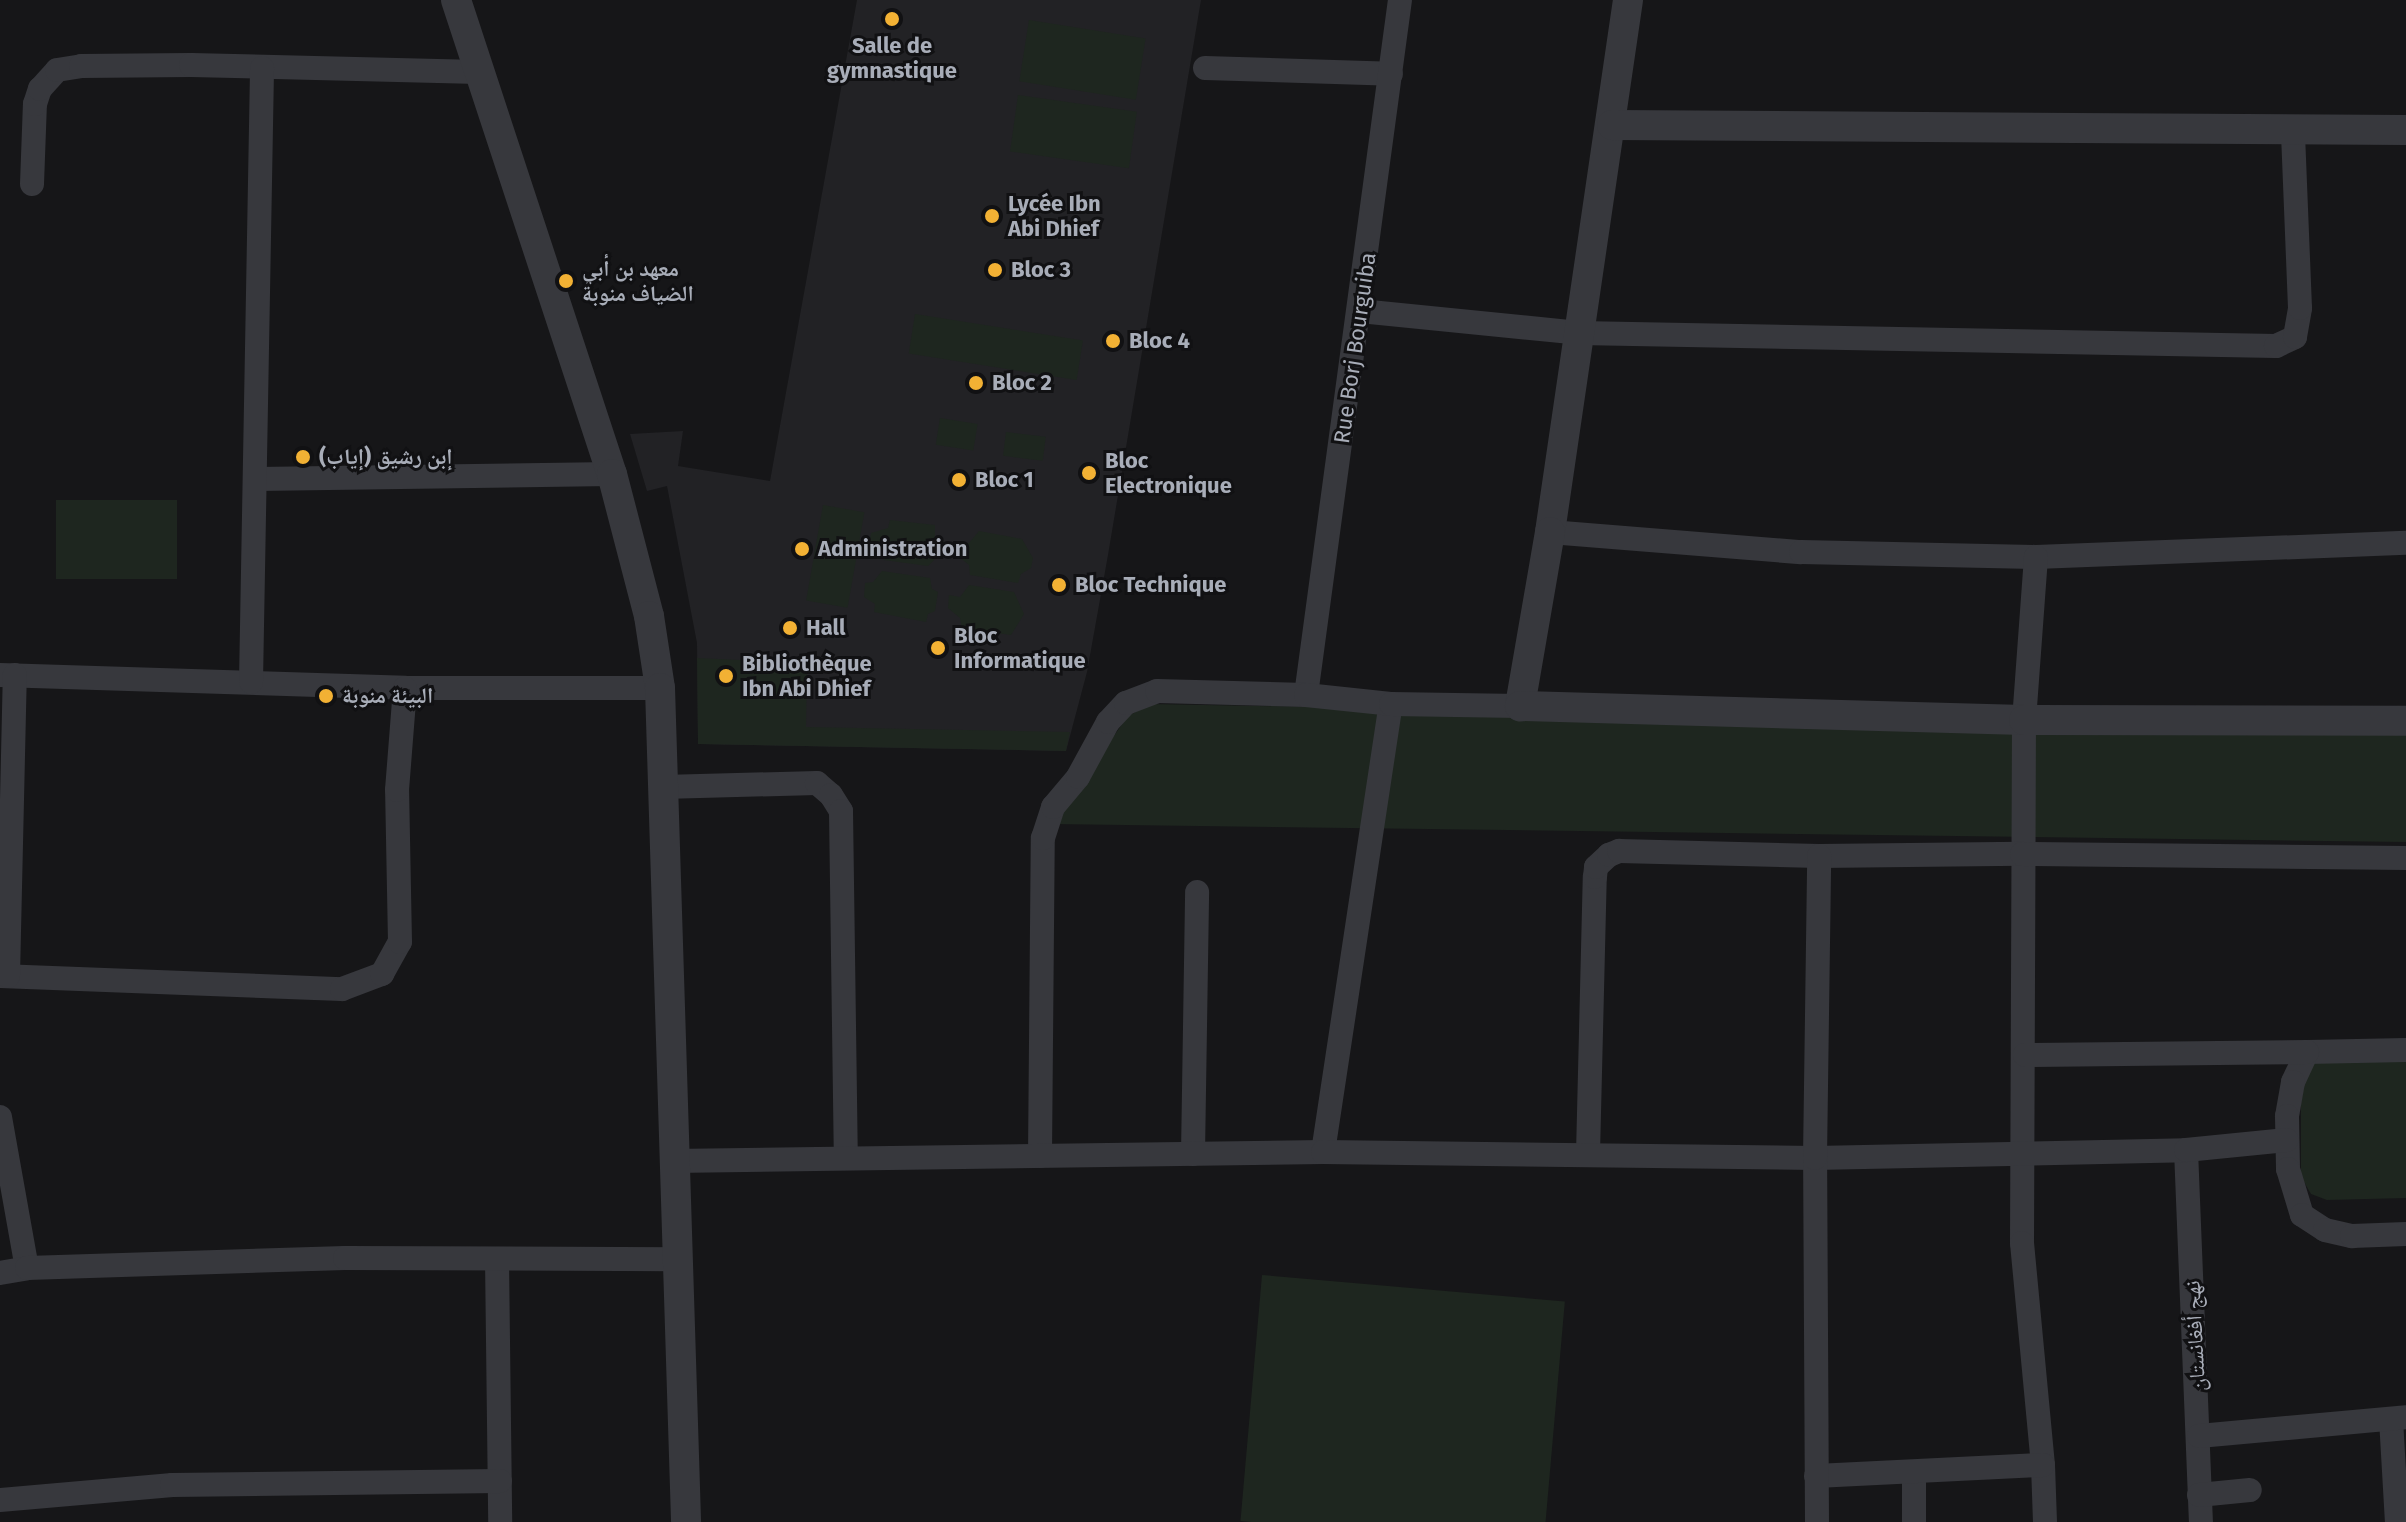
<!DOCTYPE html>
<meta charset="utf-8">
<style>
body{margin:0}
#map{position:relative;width:2406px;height:1522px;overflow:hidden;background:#161618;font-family:"Fira Sans","Noto Naskh Arabic",sans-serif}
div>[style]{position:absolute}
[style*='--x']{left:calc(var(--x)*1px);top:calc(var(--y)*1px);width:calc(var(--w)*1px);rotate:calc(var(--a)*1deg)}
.built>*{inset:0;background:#222225}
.green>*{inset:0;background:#1e261f;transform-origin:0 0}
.minor>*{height:24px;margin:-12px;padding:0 12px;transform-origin:12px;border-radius:12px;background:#37383d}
.tertiary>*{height:30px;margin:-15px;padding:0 15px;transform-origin:15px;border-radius:15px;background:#37383d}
.dots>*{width:22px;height:22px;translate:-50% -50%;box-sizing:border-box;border:4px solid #111113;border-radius:50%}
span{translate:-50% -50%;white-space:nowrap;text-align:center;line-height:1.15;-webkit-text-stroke:6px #111113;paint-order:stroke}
.poi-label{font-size:22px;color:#a8adb8;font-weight:700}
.left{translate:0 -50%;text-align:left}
.street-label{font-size:22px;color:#a8adb8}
</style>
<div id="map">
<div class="built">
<div style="clip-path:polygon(857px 0,1201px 0,1108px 555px,1087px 672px,1066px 751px,698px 744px,697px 643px,667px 486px,647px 491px,630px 434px,683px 431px,678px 466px,770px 481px)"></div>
</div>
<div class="green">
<div style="left:1029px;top:20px;width:118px;height:62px;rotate:9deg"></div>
<div style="left:1018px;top:95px;width:120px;height:57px;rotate:8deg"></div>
<div style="left:915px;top:314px;width:170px;height:40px;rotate:9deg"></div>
<div style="left:940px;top:418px;width:38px;height:27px;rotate:9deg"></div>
<div style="left:1006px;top:432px;width:40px;height:24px;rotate:7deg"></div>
<div style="left:56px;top:500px;width:121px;height:79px"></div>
<div style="left:823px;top:505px;width:42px;height:97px;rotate:10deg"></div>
<div style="clip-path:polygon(890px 520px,935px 525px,935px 538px,948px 544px,947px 554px,938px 556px,928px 566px,884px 560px,880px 545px,869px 543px,871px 533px,888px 528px)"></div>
<div style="clip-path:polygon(979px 531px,1022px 539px,1033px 558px,1031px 568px,1021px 574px,1018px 583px,970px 575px,969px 565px,958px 556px,959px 545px,969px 543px)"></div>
<div style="clip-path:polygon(882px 571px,930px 578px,932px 589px,938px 592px,935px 611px,928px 614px,926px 622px,874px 612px,875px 604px,864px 597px,865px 583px,873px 582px)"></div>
<div style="clip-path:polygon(969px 585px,1014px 592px,1024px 614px,1011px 635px,962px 628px,960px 618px,948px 608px,949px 595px,960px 597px)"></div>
<div style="clip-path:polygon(697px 658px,740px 660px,807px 672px,806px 727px,1070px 732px,1066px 751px,698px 744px)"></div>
<div style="clip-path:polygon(1150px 704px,2406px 726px,2406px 842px,1051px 824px,1128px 716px)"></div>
<div style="clip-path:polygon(2406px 1054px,2406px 1198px,2327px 1200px,2311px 1194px,2301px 1177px,2301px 1080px,2309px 1065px,2327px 1056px)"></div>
<div style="left:1262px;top:1275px;width:304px;height:247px;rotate:5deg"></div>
</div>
<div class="minor">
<div style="--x:1205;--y:68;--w:186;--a:1.8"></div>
<div style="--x:32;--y:184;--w:80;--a:-87.9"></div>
<div style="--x:35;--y:104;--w:16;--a:-72"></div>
<div style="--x:40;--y:89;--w:25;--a:-48"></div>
<div style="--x:57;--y:70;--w:24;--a:-9"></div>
<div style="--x:81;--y:66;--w:110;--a:-0.5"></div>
<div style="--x:191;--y:65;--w:288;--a:1.4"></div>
<div style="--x:1360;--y:311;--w:220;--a:5.7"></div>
<div style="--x:1579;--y:333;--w:697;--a:1.07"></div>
<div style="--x:2276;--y:346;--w:21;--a:-25"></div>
<div style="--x:2295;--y:337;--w:29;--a:-80"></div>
<div style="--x:2300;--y:308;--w:178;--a:-92.3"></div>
<div style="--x:257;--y:479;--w:355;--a:-0.8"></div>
<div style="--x:1550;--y:532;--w:252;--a:4.6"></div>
<div style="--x:1801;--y:552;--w:235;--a:1.2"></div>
<div style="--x:2036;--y:557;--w:370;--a:-2.2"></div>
<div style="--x:2036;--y:557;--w:163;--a:94.2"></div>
<div style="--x:2024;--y:720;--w:523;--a:90.22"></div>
<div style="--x:2022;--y:1243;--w:223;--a:84.6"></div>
<div style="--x:2043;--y:1465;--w:57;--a:88"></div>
<div style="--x:0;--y:675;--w:405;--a:1.8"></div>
<div style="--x:405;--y:688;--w:255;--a:0"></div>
<div style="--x:251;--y:682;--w:614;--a:-88.97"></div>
<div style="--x:1306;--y:695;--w:701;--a:-82.3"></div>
<div style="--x:663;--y:787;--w:154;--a:-1.5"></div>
<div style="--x:817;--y:783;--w:18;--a:41"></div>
<div style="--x:831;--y:795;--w:19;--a:58"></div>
<div style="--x:841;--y:811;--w:347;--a:89.2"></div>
<div style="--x:0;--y:976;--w:342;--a:2.2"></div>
<div style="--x:342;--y:989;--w:43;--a:-20.6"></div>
<div style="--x:382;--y:974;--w:37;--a:-61"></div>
<div style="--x:400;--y:942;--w:152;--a:-91.1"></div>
<div style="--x:397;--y:790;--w:102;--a:-85.5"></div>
<div style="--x:8;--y:976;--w:301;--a:-88.7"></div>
<div style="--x:2406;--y:1050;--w:99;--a:178.8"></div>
<div style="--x:2307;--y:1052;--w:33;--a:115"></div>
<div style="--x:2293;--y:1082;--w:35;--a:100"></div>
<div style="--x:2287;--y:1116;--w:53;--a:88.9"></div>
<div style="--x:2288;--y:1169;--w:48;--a:73.1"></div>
<div style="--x:2302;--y:1215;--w:27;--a:33"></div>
<div style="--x:2325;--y:1230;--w:28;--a:13"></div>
<div style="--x:2352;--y:1236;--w:54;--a:-2.1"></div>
<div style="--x:2025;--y:1055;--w:282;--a:-0.6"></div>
<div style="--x:0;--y:1117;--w:153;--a:79.9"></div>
<div style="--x:2186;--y:1150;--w:372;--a:87.7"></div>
<div style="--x:1323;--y:1152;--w:453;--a:-81.4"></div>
<div style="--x:1193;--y:1154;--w:262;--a:-89.1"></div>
<div style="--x:1588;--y:1154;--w:277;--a:-88.6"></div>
<div style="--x:1595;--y:877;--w:10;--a:-84"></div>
<div style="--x:1596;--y:867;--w:18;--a:-43"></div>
<div style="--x:1609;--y:855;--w:11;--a:-22"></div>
<div style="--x:1619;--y:851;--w:200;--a:1.4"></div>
<div style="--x:1819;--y:856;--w:203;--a:-0.6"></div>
<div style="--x:2022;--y:854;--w:384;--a:0.6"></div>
<div style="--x:1040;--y:1156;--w:318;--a:-89.5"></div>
<div style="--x:1043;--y:838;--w:33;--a:-72"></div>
<div style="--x:1053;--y:807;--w:39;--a:-50"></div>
<div style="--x:1078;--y:777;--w:63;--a:-61.4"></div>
<div style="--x:1108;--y:722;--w:26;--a:-47"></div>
<div style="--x:1126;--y:703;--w:33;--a:-21"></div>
<div style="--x:1157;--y:691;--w:149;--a:1.5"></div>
<div style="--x:1306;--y:695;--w:85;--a:6"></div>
<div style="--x:1391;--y:704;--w:129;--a:0.9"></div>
<div style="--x:672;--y:1161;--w:651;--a:-0.79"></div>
<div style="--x:1323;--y:1152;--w:492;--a:0.7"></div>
<div style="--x:1815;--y:1158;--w:371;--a:-1.2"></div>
<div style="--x:2186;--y:1150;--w:101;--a:-5.7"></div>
<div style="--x:497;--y:1259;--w:263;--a:89.3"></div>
<div style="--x:0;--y:1273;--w:27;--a:-10"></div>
<div style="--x:27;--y:1268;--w:318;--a:-1.8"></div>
<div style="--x:345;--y:1258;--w:331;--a:0.2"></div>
<div style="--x:2391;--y:1419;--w:103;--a:86.7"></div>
<div style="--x:2199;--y:1436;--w:208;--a:-5.2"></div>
<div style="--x:1914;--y:1474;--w:48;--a:90"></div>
<div style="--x:1816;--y:1476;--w:227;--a:-2.8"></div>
<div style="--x:2199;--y:1495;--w:51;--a:-5.6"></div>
<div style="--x:0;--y:1500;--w:173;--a:-5"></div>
<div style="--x:172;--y:1485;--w:328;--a:-0.7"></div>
<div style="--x:1817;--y:1522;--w:364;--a:-90.3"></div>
<div style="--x:1815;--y:1158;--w:302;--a:-89.2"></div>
</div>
<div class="tertiary">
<div style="--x:456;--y:0;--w:499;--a:71.8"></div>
<div style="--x:612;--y:474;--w:147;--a:75.4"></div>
<div style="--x:649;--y:616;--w:73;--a:81.3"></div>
<div style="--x:660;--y:688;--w:834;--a:88.21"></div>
<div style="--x:1628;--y:0;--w:538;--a:98.34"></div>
<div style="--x:1550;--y:532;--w:177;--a:99.8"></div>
<div style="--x:1520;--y:706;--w:504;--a:1.59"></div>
<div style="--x:2024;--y:720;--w:382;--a:0.1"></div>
<div style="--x:1612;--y:125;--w:794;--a:0.36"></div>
</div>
<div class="dots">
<div style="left:892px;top:19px;background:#f2b134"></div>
<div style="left:992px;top:216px;background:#f2b134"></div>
<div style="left:995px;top:270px;background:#f2b134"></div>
<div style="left:566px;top:281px;background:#f2b134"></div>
<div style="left:1113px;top:341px;background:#f2b134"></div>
<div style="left:976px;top:383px;background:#f2b134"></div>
<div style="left:303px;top:457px;background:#f2b134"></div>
<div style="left:1089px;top:473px;background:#f2b134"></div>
<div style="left:959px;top:480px;background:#f2b134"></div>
<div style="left:802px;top:549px;background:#f2b134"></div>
<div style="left:1059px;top:585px;background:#f2b134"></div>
<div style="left:790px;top:628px;background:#f2b134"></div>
<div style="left:938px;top:648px;background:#f2b134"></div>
<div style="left:726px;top:676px;background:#f2b134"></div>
<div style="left:326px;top:696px;background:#f2b134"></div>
</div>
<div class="poi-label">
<span style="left:892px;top:58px">Salle de<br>gymnastique</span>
<span class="left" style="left:1008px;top:216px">Lycée Ibn<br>Abi Dhief</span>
<span class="left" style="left:582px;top:281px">معهد بن أبي<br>الضياف منوبة</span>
<span class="left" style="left:1011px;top:270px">Bloc 3</span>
<span class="left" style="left:1129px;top:341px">Bloc 4</span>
<span class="left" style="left:992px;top:383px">Bloc 2</span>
<span class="left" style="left:319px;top:457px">إبن رشيق (إياب)</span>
<span class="left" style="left:1105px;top:473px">Bloc<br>Electronique</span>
<span class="left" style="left:975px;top:480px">Bloc 1</span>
<span class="left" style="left:818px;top:549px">Administration</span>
<span class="left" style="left:1075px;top:585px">Bloc Technique</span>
<span class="left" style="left:806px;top:628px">Hall</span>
<span class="left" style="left:954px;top:648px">Bloc<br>Informatique</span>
<span class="left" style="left:742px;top:676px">Bibliothèque<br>Ibn Abi Dhief</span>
<span class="left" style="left:342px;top:696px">البيئة منوبة</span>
</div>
<div class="street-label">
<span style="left:1355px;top:348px;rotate:-82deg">Rue Borj Bourguiba</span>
<span style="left:2195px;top:1336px;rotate:-93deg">نهج أفغانستان</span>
</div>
</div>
